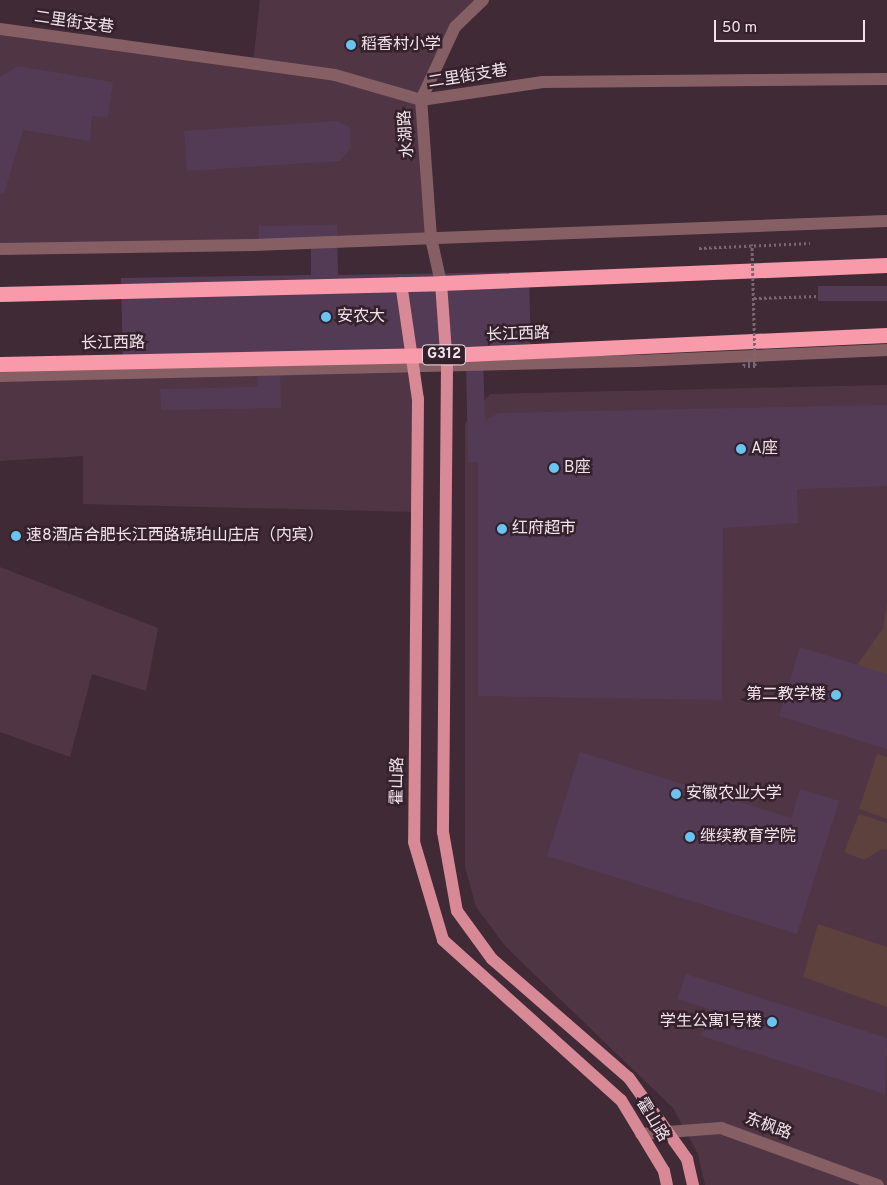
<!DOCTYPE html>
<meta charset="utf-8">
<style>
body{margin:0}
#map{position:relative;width:887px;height:1185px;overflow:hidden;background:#402a36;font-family:Overpass,"Noto Sans SC",sans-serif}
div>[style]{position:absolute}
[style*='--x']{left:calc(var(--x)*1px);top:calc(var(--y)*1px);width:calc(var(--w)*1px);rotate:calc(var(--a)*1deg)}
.built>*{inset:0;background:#503544}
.green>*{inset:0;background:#5c413c}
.building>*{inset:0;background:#533b55;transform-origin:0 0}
.path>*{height:3px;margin-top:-1.5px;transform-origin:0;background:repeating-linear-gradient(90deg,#7b6771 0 2.5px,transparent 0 5px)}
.minor>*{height:12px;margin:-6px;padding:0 6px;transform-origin:6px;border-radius:6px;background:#865f65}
.major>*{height:12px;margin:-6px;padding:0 6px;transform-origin:6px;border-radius:6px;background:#d88996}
.highway>*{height:15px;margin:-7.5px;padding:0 7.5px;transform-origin:7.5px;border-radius:7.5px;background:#f89aa9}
.path-bridge>*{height:3px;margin-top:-1.5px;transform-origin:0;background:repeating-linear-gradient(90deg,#7b6771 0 2.5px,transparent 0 5px)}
.dots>*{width:14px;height:14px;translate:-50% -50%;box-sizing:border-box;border:2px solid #35212c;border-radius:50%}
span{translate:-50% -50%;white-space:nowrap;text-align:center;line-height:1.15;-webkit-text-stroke:5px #35212c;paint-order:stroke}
.shield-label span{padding:1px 4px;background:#35212c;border:1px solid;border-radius:4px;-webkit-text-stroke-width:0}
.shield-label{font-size:15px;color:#f2e3ea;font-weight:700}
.street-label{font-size:16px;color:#f2e3ea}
.poi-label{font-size:16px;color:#f2e3ea}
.left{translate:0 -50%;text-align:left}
.right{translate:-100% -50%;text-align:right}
.scale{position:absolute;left:714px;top:20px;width:151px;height:22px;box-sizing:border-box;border:2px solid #f2e3ea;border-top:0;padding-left:6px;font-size:15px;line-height:18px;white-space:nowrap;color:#f2e3ea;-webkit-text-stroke:4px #35212c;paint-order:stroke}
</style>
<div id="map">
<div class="built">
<div style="clip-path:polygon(260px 0,483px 0,455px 27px,421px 100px,431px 238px,0 249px,0 29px,253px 63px)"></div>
<div style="clip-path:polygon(414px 366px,417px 512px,83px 504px,83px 456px,0 461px,0 376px)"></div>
<div style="clip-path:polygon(887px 385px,887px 1185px,705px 1185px,698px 1154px,673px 1108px,506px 947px,476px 907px,465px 867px,465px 423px,490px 394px)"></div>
<div style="clip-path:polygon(0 567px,158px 628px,146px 691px,92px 674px,70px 757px,0 732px)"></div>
</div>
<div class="green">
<div style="clip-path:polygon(887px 602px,887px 689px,848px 678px,883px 628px)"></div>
<div style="clip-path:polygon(877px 754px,887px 757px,887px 819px,859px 809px)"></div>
<div style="clip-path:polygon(859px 814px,887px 823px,887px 850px,882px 849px,864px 860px,844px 852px)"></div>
<div style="clip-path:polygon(818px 924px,887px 947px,887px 1007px,803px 977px)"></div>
</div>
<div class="building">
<div style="clip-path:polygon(18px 66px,113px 82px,108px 117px,92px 116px,90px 141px,23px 130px,4px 194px,0 193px,0 77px)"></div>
<div style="clip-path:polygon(337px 121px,350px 127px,351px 148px,340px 161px,187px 171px,184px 131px)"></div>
<div style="clip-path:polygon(337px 225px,338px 275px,529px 272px,531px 356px,483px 357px,485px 420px,499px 413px,887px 405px,887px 486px,797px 489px,798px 523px,723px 528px,722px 700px,478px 696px,478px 462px,468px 462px,466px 359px,280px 362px,281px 408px,161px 410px,160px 389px,258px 387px,258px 363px,123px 365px,121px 278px,311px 275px,311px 249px,259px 250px,259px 226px)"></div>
<div style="left:887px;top:286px;width:15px;height:69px;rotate:90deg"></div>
<div style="clip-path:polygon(800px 647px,887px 674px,887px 749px,779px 716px)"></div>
<div style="clip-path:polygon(580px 752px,791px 818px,800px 789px,839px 801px,797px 934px,547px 856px)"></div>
<div style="clip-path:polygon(686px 974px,887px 1038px,885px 1094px,701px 1036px,709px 1009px,677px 999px)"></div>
</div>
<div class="path">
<div style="--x:699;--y:248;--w:111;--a:-2.6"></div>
<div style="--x:754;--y:298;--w:65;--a:-1.8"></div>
</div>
<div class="minor">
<div style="--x:0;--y:29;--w:338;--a:7.8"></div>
<div style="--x:335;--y:75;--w:90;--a:16.2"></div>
<div style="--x:421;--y:100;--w:123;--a:-8.4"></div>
<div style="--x:543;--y:82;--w:344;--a:-0.5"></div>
<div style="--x:0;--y:249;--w:254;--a:-0.9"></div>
<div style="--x:254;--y:245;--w:633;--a:-2.17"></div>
<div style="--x:441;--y:283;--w:46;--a:-102.5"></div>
<div style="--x:431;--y:238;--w:138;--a:-94.1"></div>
<div style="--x:421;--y:100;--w:81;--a:-65"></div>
<div style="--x:455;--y:27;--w:39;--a:-44"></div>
<div style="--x:0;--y:376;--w:637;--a:-1.35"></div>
<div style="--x:637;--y:361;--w:250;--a:-2.5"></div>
<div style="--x:641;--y:1134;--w:80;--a:-4.3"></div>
<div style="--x:721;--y:1128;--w:167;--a:20"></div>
</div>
<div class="major">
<div style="--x:401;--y:283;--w:117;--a:81.7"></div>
<div style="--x:418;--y:399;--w:443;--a:90.5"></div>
<div style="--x:414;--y:842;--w:102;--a:73.5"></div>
<div style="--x:443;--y:940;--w:239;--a:42"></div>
<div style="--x:621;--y:1100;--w:83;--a:58.8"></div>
<div style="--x:664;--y:1171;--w:14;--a:78"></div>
<div style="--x:441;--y:283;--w:83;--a:85.9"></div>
<div style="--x:447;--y:366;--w:466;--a:90.5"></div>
<div style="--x:443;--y:832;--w:80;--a:80"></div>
<div style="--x:457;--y:911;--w:59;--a:53.9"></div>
<div style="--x:492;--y:959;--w:181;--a:41"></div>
<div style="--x:629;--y:1078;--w:100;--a:54.4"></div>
<div style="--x:687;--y:1159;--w:27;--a:77"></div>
</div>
<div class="highway">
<div style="--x:0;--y:294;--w:441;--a:-1.4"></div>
<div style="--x:441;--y:283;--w:446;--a:-2.3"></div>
<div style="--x:0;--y:364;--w:446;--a:-1.2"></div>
<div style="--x:446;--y:355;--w:441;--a:-2.6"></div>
</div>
<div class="path-bridge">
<div style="--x:748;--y:363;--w:7;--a:0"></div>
<div style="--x:755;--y:363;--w:3;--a:90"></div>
<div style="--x:755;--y:366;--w:11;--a:180"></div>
<div style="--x:744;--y:366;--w:6;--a:-90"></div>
<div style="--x:744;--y:360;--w:11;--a:0"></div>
<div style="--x:755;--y:360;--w:116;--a:-91.5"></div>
</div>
<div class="dots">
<div style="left:351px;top:45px;background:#69c4f0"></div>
<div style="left:326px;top:317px;background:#69c4f0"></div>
<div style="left:741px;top:449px;background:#69c4f0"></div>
<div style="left:554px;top:468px;background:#69c4f0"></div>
<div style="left:502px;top:529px;background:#69c4f0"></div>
<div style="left:16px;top:536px;background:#69c4f0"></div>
<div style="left:836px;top:695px;background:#69c4f0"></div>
<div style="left:676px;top:794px;background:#69c4f0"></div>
<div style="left:690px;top:837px;background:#69c4f0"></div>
<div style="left:772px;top:1022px;background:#69c4f0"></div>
</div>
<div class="shield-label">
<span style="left:444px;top:355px">G312</span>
</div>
<div class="street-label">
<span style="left:74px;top:23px;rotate:8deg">二里街支巷</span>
<span style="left:468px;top:77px;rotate:-9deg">二里街支巷</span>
<span style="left:407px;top:134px;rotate:-94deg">水湖路</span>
<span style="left:518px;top:335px;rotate:-2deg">长江西路</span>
<span style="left:113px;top:344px;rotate:-1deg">长江西路</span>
<span style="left:398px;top:781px;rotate:-89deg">霍山路</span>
<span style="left:652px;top:1120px;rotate:59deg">霍山路</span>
<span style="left:768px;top:1127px;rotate:20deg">东枫路</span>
</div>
<div class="poi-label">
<span class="left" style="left:361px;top:45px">稻香村小学</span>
<span class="left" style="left:337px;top:317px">安农大</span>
<span class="left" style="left:751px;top:449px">A座</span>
<span class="left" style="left:564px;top:468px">B座</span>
<span class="left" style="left:512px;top:529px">红府超市</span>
<span class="left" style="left:26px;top:536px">速8酒店合肥长江西路琥珀山庄店（内宾）</span>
<span class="right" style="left:826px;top:695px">第二教学楼</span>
<span class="left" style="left:686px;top:794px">安徽农业大学</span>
<span class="left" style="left:700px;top:837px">继续教育学院</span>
<span class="right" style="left:762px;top:1022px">学生公寓1号楼</span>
</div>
<div class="scale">50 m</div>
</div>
